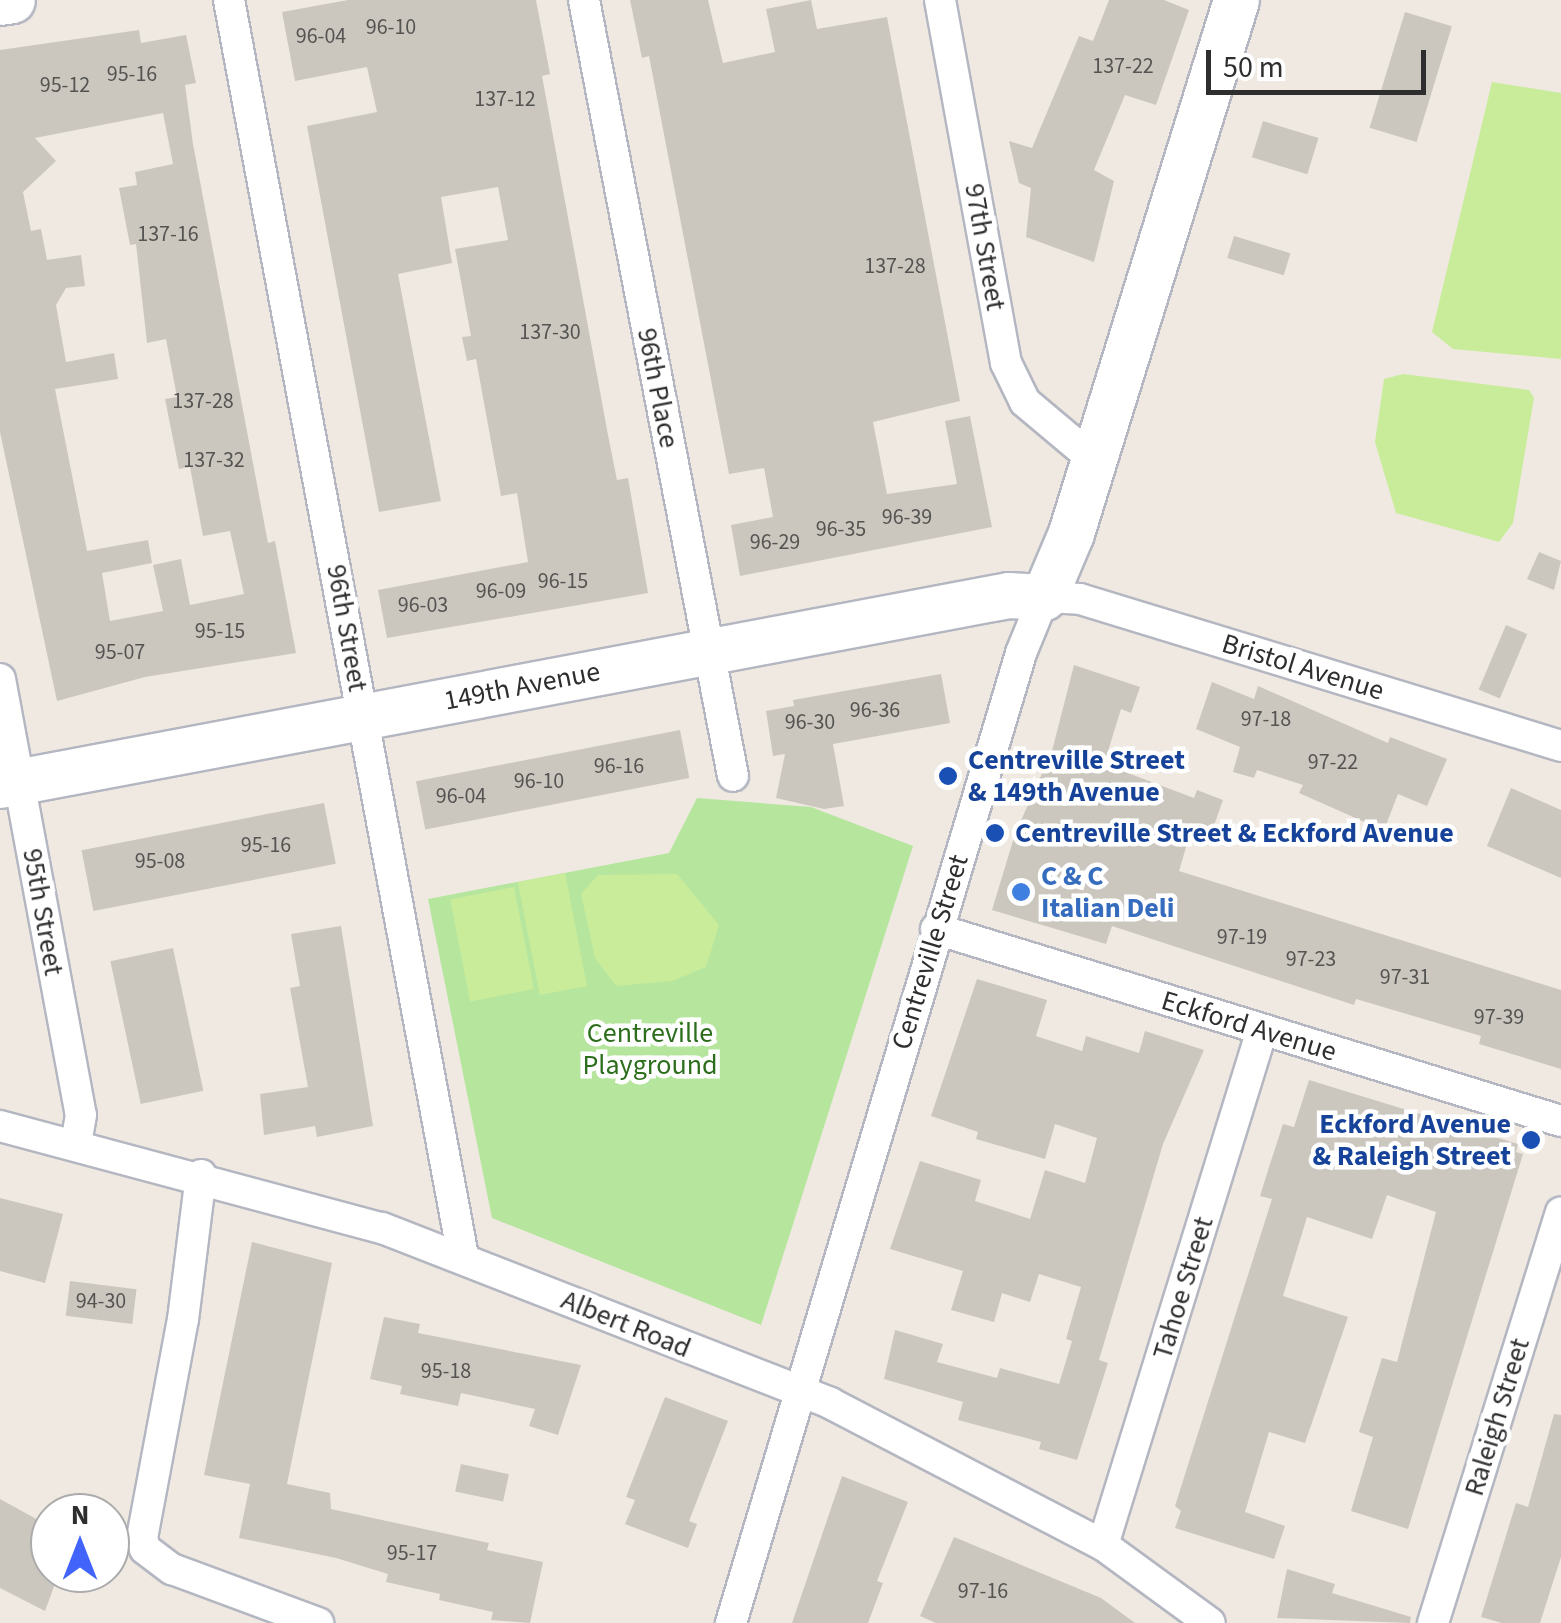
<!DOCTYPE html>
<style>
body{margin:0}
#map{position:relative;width:1561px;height:1623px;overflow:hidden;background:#efe9e1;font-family:"Source Sans 3",sans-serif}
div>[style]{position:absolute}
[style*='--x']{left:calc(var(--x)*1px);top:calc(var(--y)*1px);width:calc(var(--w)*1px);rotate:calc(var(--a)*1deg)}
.green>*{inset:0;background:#b6e59e}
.pitch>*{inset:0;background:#c9ec9a;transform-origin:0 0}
.building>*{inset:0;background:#cbc7bf;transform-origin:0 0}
.roads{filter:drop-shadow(2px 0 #b4b7c1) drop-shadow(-2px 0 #b4b7c1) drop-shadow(0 2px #b4b7c1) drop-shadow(0 -2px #b4b7c1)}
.street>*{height:30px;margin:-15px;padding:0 15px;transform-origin:15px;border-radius:15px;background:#fff}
.secondary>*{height:45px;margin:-22.5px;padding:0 22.5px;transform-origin:22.5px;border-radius:22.5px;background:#fff}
.dots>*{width:28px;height:28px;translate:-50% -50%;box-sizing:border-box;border:5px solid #fff;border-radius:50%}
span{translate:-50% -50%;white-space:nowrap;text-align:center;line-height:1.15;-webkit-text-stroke:9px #fff;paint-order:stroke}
.number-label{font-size:22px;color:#555452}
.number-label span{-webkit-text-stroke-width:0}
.street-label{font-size:28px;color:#2e2e2e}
.transit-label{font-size:28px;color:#164399;font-weight:700}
.left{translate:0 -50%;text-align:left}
.right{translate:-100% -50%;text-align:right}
.shop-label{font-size:28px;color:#366cbe;font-weight:700}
.park-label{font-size:28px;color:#2c6e1b}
.north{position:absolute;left:30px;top:1493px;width:100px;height:100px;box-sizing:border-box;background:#fff;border:2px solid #ababab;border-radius:50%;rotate:0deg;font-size:28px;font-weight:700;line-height:40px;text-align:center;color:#2e2e2e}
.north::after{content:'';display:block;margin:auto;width:35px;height:45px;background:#4264fb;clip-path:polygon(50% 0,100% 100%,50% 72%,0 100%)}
.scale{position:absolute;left:1206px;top:50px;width:220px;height:45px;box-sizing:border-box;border:5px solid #2e2e2e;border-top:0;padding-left:12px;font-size:30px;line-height:35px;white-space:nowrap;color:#2e2e2e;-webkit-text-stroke:8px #fff;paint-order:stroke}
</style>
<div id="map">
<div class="green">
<div style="clip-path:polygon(697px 798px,811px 807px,913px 846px,761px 1325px,492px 1218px,428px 899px,669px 853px)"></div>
</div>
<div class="pitch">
<div style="clip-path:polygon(1492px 82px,1561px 93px,1561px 359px,1453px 349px,1432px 332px)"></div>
<div style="clip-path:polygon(1403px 374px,1529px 390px,1534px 398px,1513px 523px,1499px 542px,1396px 513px,1375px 442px,1384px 379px)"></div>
<div style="left:565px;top:873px;width:115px;height:48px;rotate:79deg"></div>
<div style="clip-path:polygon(677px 874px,719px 925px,706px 967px,672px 981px,616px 986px,595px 958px,581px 894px,598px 875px)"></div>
<div style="left:514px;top:887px;width:104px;height:65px;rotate:79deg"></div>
</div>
<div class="building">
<div style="clip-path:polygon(348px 0,536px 0,550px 74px,542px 76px,608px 435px,617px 480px,628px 478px,648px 593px,387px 638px,378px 590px,528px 562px,517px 493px,501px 496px,476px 359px,467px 361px,462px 337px,471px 336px,455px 249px,508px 240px,498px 187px,441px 197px,452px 263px,398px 274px,441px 501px,379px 512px,307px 126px,377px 112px,367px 67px,295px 81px,282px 12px)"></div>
<div style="clip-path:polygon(630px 0,708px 0,723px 63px,775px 52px,766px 9px,811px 0,817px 29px,887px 17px,960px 401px,873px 422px,887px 494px,957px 484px,945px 421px,970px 416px,992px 527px,740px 576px,731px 525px,773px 517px,764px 468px,729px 474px,649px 56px,642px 58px)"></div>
<div style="clip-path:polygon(1109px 0,1164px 0,1189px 10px,1156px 105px,1125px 95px,1094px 170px,1114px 181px,1094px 262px,1026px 237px,1031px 188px,1019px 183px,1009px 141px,1032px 148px,1079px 36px,1093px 41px)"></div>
<div style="left:1405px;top:12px;width:49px;height:121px;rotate:17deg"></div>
<div style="clip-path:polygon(evenodd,139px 30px,141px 43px,186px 35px,196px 83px,185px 85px,193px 144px,268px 543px,275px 541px,296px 653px,145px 677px,57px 701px,0 432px,0 50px,139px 30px,163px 113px,173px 164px,135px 172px,137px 185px,119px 188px,130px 245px,136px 244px,147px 343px,166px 339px,177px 397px,165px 399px,179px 469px,190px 467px,203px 536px,230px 531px,244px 594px,190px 605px,181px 559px,153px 565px,163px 611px,110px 621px,102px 573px,152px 563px,148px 540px,87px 551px,55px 389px,118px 379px,114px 353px,66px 362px,56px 305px,66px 288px,85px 286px,81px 255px,47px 260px,41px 229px,31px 231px,23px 192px,56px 161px,35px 138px,163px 113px)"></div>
<div style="left:1263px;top:121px;width:58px;height:38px;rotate:17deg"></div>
<div style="left:1234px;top:236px;width:59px;height:23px;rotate:17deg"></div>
<div style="clip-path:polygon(1539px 552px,1561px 561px,1554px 590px,1527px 579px)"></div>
<div style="left:1506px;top:625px;width:23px;height:70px;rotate:23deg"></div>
<div style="clip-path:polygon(1074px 665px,1140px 687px,1131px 713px,1121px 709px,1104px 764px,1194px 798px,1197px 790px,1223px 800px,1211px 834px,1192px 827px,1179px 871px,1561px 990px,1561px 1069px,1479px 1044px,1481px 1036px,1356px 999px,1354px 1005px,1112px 926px,1106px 944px,992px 910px,1015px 834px,1052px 751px)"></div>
<div style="clip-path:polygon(941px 674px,950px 723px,833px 744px,844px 806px,824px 809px,776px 798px,785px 754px,773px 756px,766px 711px,794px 706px,793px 700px)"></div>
<div style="clip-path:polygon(1212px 682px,1254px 699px,1258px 686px,1388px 743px,1390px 737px,1447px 759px,1427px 806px,1398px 794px,1386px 825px,1378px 828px,1299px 793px,1303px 785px,1257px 770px,1254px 778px,1233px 772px,1240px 747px,1196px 729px)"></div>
<div style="left:680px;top:730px;width:49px;height:269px;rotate:79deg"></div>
<div style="clip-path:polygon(1511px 788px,1561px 810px,1561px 878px,1487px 846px)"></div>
<div style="left:324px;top:803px;width:62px;height:247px;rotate:79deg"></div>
<div style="clip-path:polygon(341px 926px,373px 1126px,317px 1137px,315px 1126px,264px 1135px,260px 1094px,308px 1087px,290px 988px,300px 986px,291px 934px)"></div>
<div style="left:173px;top:948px;width:146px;height:64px;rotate:78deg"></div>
<div style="clip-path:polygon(977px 979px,1047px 1000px,1036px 1036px,1082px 1051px,1086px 1036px,1139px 1053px,1145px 1031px,1204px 1050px,1163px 1144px,1099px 1360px,1108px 1363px,1077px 1460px,1039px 1449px,1041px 1442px,958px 1420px,963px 1402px,884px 1379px,895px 1330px,943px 1344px,937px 1362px,997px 1378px,1000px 1368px,1059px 1384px,1072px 1341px,1066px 1339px,1081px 1287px,1039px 1274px,1030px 1302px,1002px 1293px,994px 1322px,951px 1310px,963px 1271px,890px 1249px,920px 1161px,981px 1180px,975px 1201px,1030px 1219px,1045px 1170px,1085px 1183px,1097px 1138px,1055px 1124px,1045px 1159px,976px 1139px,978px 1132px,931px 1116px)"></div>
<div style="clip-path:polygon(1309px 1080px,1518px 1144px,1516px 1152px,1523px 1154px,1408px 1529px,1351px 1511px,1373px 1437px,1359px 1432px,1382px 1358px,1397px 1362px,1436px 1212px,1387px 1195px,1372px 1239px,1307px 1217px,1283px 1296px,1348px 1317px,1305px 1443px,1269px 1432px,1245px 1512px,1285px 1526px,1274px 1559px,1175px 1528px,1181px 1511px,1175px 1506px,1272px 1199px,1260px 1196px,1270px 1164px,1283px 1124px,1294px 1127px)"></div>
<div style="clip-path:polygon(0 1198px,63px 1214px,45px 1283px,0 1271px)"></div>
<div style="clip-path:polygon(252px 1242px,332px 1263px,287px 1484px,330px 1493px,331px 1509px,489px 1543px,487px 1550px,543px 1562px,530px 1623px,491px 1620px,493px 1612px,439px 1600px,440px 1594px,386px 1582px,388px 1574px,336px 1558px,239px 1538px,250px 1484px,204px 1475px)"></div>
<div style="left:70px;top:1281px;width:67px;height:35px;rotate:7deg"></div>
<div style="clip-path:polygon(384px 1317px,420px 1324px,418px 1333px,581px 1365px,558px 1435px,529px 1426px,535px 1409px,461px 1393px,458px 1406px,400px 1394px,402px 1386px,370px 1379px)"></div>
<div style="clip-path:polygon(665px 1397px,728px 1421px,689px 1521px,697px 1524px,688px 1548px,625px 1524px,635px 1500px,626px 1497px)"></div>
<div style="clip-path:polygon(1554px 1414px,1561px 1415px,1561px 1557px,1540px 1623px,1502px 1623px,1481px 1617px,1516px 1503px,1528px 1507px)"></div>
<div style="left:461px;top:1464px;width:49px;height:28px;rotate:12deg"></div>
<div style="clip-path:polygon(842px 1476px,908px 1502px,877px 1581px,883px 1583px,868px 1623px,792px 1623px)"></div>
<div style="clip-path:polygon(0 1499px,49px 1526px,50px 1573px,59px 1573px,45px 1611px,0 1588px)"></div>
<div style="clip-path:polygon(954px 1537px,1101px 1598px,1135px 1623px,936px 1623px,920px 1616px)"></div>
<div style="clip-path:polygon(1287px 1569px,1335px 1584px,1332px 1593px,1411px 1617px,1410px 1623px,1277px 1618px)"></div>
</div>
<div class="roads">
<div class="street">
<div style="--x:229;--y:0;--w:1279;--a:79.45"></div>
<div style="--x:584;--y:0;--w:790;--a:79.13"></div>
<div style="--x:940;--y:0;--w:369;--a:79.7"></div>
<div style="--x:1006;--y:363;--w:43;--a:64"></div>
<div style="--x:1025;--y:402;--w:90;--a:40"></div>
<div style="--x:0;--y:679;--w:443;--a:79.5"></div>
<div style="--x:81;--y:1115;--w:29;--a:100"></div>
<div style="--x:936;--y:929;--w:654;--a:17.08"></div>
<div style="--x:0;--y:1126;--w:395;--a:15"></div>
<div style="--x:382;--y:1228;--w:481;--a:21.3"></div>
<div style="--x:830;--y:1403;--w:308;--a:27.5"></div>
<div style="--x:1103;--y:1545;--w:132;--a:36.1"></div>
<div style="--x:201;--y:1175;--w:145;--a:97.1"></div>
<div style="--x:183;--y:1319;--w:223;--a:100.6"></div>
<div style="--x:142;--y:1538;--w:11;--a:75"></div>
<div style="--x:145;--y:1549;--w:34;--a:37"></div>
<div style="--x:172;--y:1569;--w:156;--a:20.3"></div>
<div style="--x:1103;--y:1545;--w:539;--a:-72.84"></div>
<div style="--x:731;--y:1623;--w:1012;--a:-73.35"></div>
<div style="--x:1021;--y:653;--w:61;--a:-67.7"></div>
<div style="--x:1044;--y:597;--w:36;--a:3"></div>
<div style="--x:1080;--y:599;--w:503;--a:16.99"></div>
<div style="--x:1433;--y:1623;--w:430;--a:-72.7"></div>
</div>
<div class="secondary">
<div style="--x:0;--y:2;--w:12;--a:-9"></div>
<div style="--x:0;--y:785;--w:1026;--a:-10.67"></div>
<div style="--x:1008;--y:595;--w:36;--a:3"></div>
<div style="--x:1044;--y:597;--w:69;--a:-67.1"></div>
<div style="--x:1071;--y:533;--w:558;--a:-72.8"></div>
</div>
</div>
<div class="dots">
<div style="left:948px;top:776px;background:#1a4fb4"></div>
<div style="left:995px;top:833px;background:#1a4fb4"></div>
<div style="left:1021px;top:892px;background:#3f7fe0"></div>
<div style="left:1531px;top:1140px;background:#1a4fb4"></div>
</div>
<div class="number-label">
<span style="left:391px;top:28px">96-10</span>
<span style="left:321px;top:37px">96-04</span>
<span style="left:1123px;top:67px">137-22</span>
<span style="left:132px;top:75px">95-16</span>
<span style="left:65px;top:86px">95-12</span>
<span style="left:505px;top:100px">137-12</span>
<span style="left:168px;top:235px">137-16</span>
<span style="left:895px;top:267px">137-28</span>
<span style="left:550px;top:333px">137-30</span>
<span style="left:203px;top:402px">137-28</span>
<span style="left:214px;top:461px">137-32</span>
<span style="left:907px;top:518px">96-39</span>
<span style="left:841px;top:530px">96-35</span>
<span style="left:775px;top:543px">96-29</span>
<span style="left:563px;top:582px">96-15</span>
<span style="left:501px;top:592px">96-09</span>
<span style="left:423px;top:606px">96-03</span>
<span style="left:220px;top:632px">95-15</span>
<span style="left:120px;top:653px">95-07</span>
<span style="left:875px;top:711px">96-36</span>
<span style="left:1266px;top:720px">97-18</span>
<span style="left:810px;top:723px">96-30</span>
<span style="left:1333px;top:763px">97-22</span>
<span style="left:619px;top:767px">96-16</span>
<span style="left:539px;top:782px">96-10</span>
<span style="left:461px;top:797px">96-04</span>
<span style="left:266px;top:846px">95-16</span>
<span style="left:160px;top:862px">95-08</span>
<span style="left:1242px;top:938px">97-19</span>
<span style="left:1311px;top:960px">97-23</span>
<span style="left:1405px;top:978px">97-31</span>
<span style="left:1499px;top:1018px">97-39</span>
<span style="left:101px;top:1302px">94-30</span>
<span style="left:446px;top:1372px">95-18</span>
<span style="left:412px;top:1554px">95-17</span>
<span style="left:983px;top:1592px">97-16</span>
</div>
<div class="street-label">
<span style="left:985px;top:247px;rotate:80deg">97th Street</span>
<span style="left:658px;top:388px;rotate:79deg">96th Place</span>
<span style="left:347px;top:628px;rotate:80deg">96th Street</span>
<span style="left:1303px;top:667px;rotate:17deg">Bristol Avenue</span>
<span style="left:522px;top:686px;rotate:-11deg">149th Avenue</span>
<span style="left:43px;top:912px;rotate:80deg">95th Street</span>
<span style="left:930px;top:952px;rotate:-73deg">Centreville Street</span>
<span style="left:1249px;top:1026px;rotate:17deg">Eckford Avenue</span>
<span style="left:1183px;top:1288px;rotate:-73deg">Tahoe Street</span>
<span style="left:626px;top:1324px;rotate:22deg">Albert Road</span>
<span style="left:1497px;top:1417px;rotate:-73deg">Raleigh Street</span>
</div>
<div class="transit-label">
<span class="left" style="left:968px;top:776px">Centreville Street<br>&amp; 149th Avenue</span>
<span class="left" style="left:1015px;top:833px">Centreville Street &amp; Eckford Avenue</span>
<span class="right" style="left:1511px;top:1140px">Eckford Avenue<br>&amp; Raleigh Street</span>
</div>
<div class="shop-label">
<span class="left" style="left:1041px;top:892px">C &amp; C<br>Italian Deli</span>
</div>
<div class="park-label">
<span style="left:650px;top:1049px">Centreville<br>Playground</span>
</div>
<div class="north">N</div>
<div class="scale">50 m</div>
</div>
